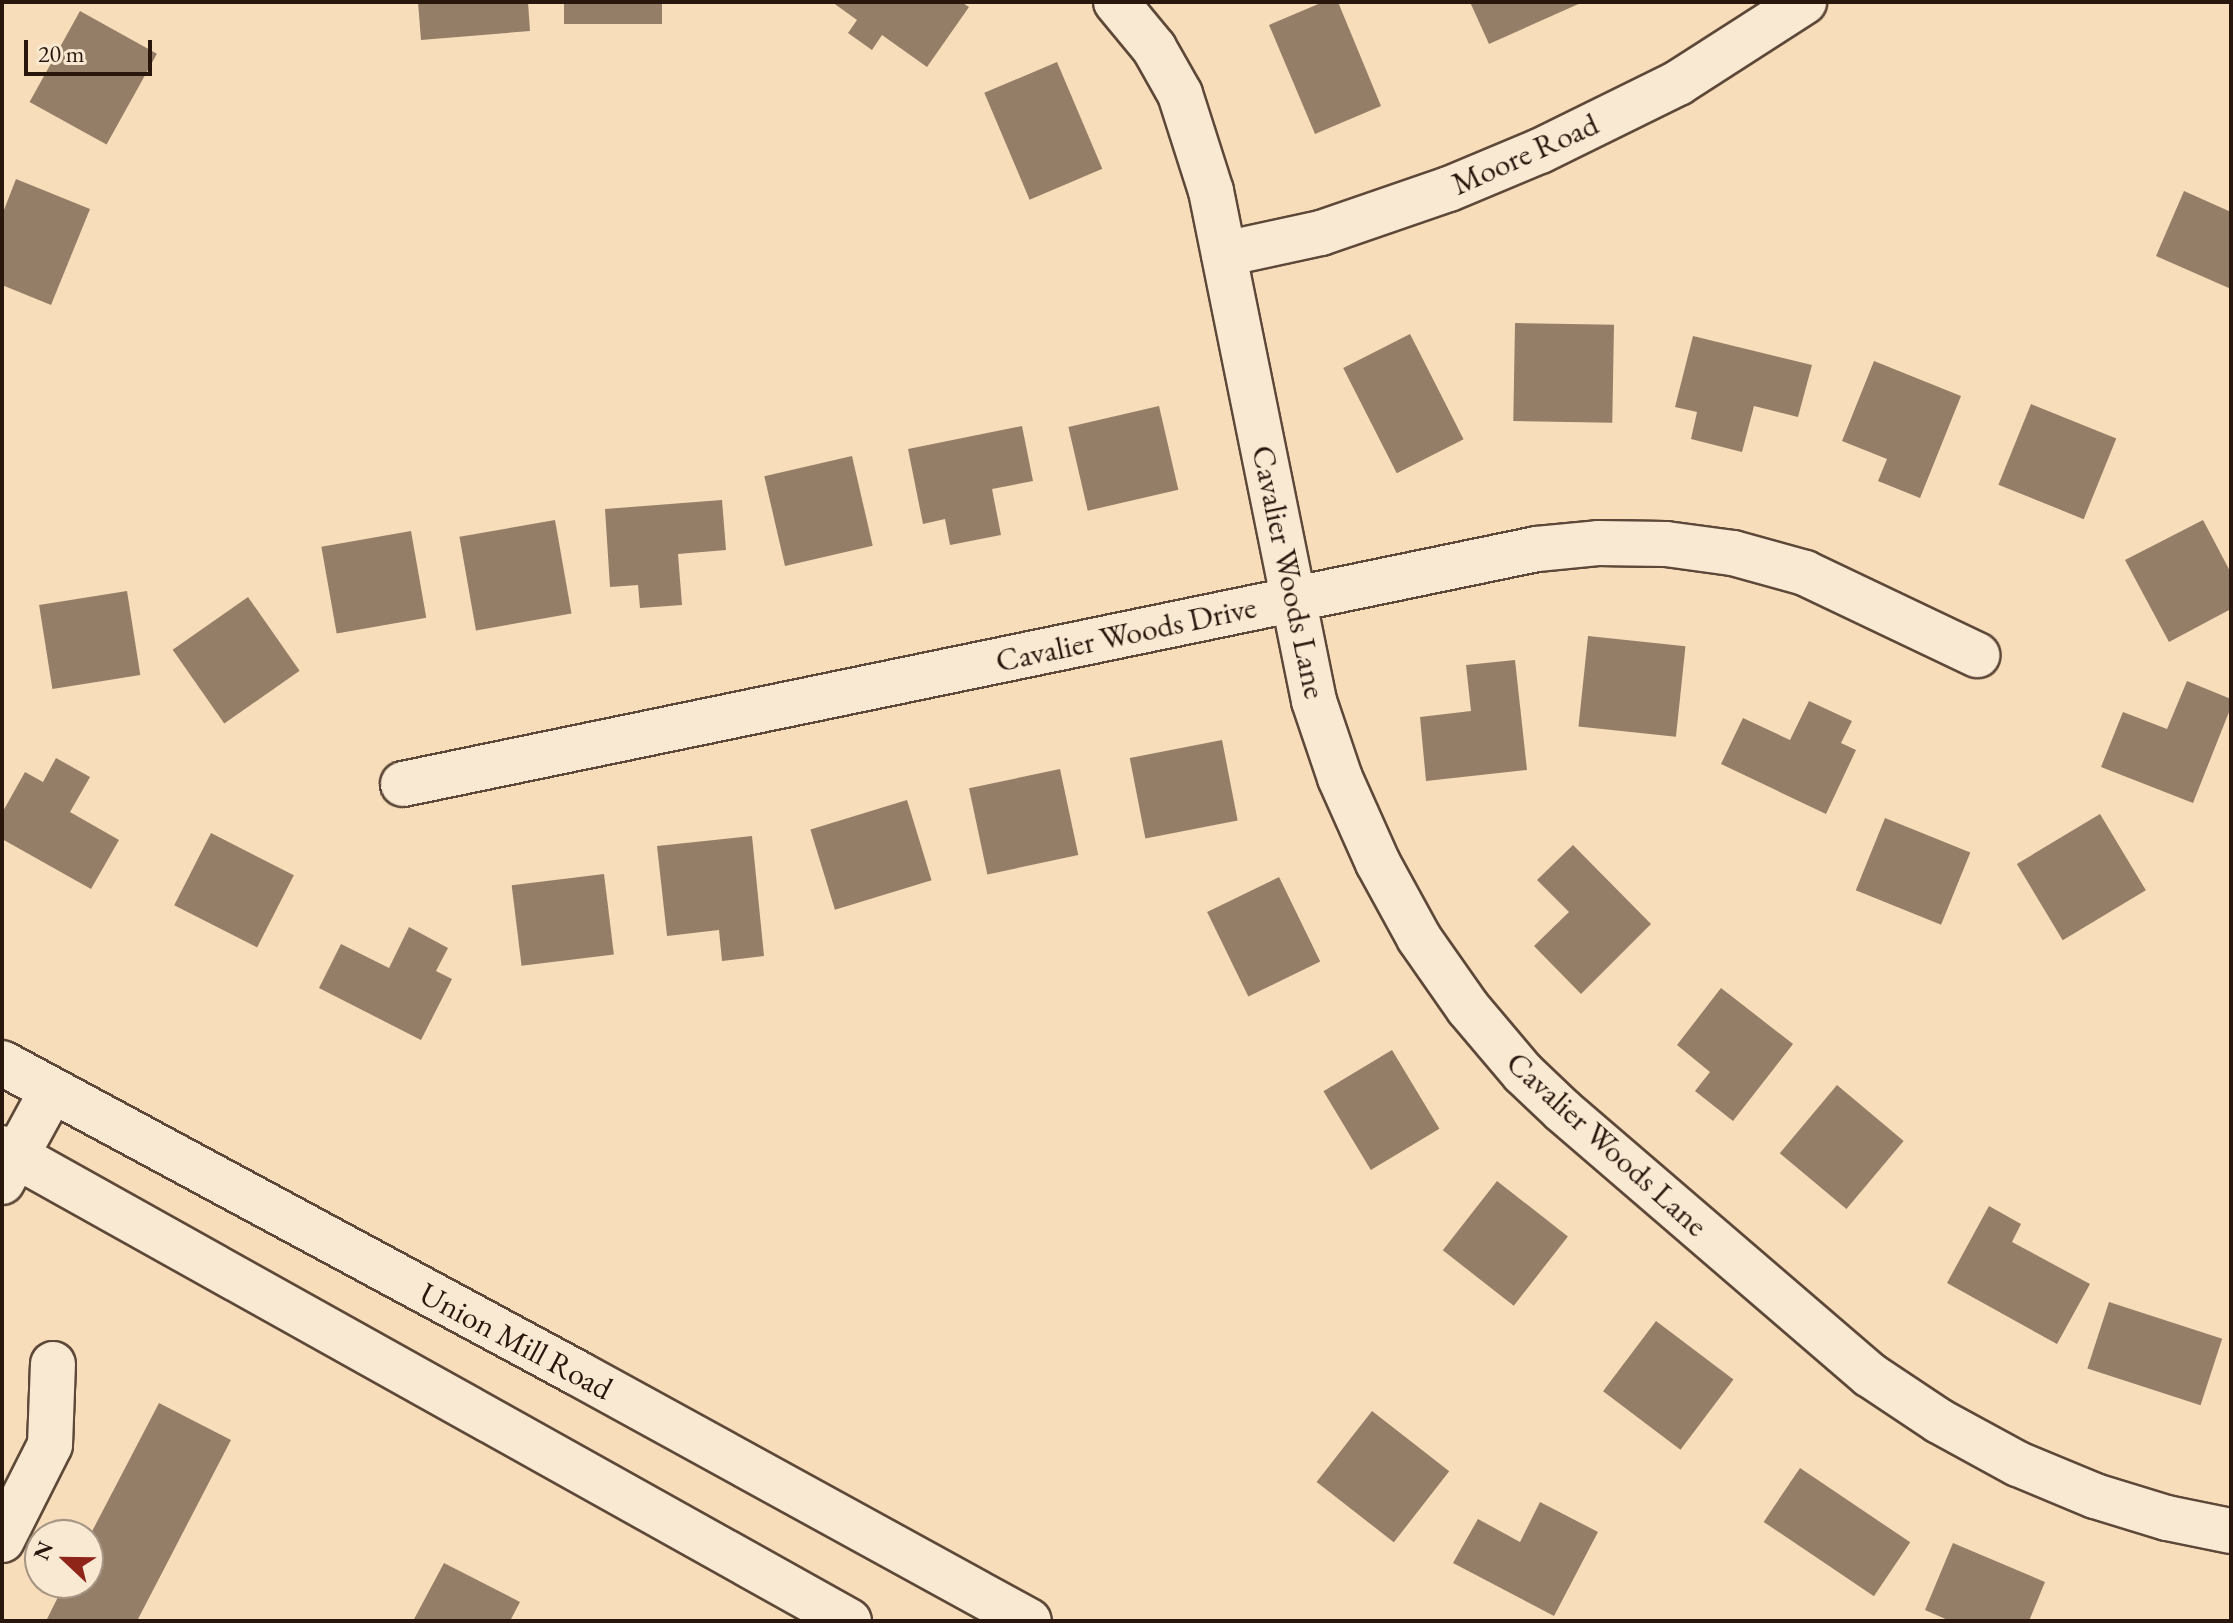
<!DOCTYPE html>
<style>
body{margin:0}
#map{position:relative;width:2233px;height:1623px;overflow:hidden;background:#f8ddba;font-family:"EB Garamond",serif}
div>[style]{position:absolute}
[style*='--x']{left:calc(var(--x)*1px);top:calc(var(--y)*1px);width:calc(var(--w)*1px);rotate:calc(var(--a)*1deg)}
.building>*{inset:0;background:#957e67;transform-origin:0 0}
.roads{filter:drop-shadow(2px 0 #5d4839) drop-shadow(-2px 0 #5d4839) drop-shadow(0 2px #5d4839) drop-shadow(0 -2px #5d4839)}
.minor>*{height:44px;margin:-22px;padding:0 22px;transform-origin:22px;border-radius:22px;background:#fae9d2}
span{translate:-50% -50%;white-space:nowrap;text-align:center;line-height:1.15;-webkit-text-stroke:6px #fae9d2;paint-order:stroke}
.street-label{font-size:32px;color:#29170e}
.frame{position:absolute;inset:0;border:4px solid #29170e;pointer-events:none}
.north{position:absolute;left:24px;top:1519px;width:80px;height:80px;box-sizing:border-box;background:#fae9d2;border:2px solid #a69584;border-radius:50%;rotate:292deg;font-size:22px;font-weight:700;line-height:32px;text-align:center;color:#29170e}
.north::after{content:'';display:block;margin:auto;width:28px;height:36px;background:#8f2418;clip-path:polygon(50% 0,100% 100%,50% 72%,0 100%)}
.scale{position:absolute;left:24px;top:40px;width:128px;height:36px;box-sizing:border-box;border:4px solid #29170e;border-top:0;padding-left:10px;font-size:24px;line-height:28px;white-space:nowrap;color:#29170e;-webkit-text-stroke:6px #fae9d2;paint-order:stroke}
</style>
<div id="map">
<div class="building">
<div style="clip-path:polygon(418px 2px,528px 2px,530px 31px,421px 40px)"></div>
<div style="left:564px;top:2px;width:98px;height:22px"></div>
<div style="clip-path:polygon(832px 2px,961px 2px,969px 7px,927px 67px,882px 35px,872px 50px,848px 33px,857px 20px)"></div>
<div style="clip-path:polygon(1323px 2px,1338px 2px,1381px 106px,1315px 134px,1269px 25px)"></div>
<div style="clip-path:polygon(1470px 2px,1583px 2px,1489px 44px)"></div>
<div style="left:80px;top:11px;width:88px;height:104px;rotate:29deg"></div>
<div style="left:1057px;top:62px;width:116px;height:79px;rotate:67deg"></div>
<div style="clip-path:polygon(16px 179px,90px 209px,51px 305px,2px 285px,2px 215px)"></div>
<div style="clip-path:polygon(2184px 191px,2231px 212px,2231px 289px,2156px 256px)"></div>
<div style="left:1515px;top:323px;width:99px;height:98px;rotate:1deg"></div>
<div style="left:1410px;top:334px;width:118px;height:75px;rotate:63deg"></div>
<div style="clip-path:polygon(1693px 336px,1812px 365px,1798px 417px,1754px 406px,1742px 452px,1691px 439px,1697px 412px,1675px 407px)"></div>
<div style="clip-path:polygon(1874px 361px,1961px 396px,1920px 498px,1878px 481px,1887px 459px,1842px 441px)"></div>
<div style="left:2031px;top:404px;width:92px;height:87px;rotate:22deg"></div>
<div style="left:1159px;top:406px;width:86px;height:93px;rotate:77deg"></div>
<div style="clip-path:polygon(1022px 426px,1033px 481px,992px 489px,1001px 535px,950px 545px,945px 519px,923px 524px,908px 449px)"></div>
<div style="left:852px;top:456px;width:92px;height:90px;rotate:77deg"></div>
<div style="clip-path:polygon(722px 500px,726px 550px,678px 554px,682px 605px,640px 608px,638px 585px,610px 587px,605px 509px)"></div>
<div style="left:555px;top:520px;width:95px;height:97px;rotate:80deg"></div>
<div style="clip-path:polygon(2203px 520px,2231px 573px,2231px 609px,2169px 642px,2125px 560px)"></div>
<div style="left:411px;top:531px;width:88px;height:91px;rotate:80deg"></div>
<div style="left:127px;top:591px;width:85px;height:89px;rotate:81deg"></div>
<div style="left:248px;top:597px;width:90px;height:92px;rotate:55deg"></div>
<div style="left:1588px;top:636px;width:98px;height:91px;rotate:6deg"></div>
<div style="clip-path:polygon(1515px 660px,1527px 770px,1426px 781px,1420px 717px,1471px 711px,1466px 665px)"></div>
<div style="clip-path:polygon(2187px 681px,2231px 699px,2231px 707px,2193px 803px,2101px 767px,2123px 712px,2167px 729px)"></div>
<div style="clip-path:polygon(1809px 701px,1852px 721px,1841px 743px,1856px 750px,1826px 814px,1721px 764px,1743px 718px,1790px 740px)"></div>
<div style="left:1222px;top:740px;width:82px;height:94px;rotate:79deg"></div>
<div style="clip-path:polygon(56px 758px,90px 777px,70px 812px,119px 840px,91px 889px,2px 839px,2px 813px,25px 772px,43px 782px)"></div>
<div style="left:1060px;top:769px;width:88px;height:93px;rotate:78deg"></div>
<div style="left:907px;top:800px;width:84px;height:101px;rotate:73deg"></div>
<div style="left:2100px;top:814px;width:89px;height:97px;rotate:59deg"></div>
<div style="left:1885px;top:818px;width:92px;height:78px;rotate:22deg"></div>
<div style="left:211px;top:833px;width:93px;height:81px;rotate:27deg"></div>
<div style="clip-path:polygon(752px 836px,764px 956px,722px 961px,719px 930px,667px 936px,657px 846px)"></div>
<div style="clip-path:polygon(1573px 845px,1651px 924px,1581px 994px,1534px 946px,1569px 912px,1537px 880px)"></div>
<div style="left:604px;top:874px;width:81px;height:93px;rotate:83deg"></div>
<div style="left:1279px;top:877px;width:94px;height:80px;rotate:64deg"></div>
<div style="clip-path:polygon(409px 927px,448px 948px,436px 971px,452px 979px,421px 1040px,319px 988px,341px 944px,389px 968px)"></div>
<div style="clip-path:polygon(1721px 988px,1793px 1044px,1733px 1121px,1695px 1091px,1710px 1072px,1677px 1045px)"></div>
<div style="left:1392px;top:1050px;width:92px;height:80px;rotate:59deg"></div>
<div style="left:1837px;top:1085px;width:87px;height:89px;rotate:40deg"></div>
<div style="left:1497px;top:1181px;width:90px;height:88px;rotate:38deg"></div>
<div style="clip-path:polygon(1989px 1206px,2021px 1224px,2012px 1242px,2090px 1284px,2057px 1344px,1947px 1283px)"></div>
<div style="left:2109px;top:1302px;width:119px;height:70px;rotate:18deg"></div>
<div style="left:1656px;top:1321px;width:97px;height:88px;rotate:37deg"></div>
<div style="clip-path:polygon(159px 1403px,231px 1440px,137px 1621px,46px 1621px,65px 1583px,88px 1583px,88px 1539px)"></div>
<div style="left:1372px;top:1411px;width:98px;height:90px;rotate:38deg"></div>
<div style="left:1800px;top:1468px;width:133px;height:65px;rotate:34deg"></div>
<div style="clip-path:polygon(1540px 1502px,1598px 1532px,1554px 1616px,1453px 1563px,1478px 1519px,1520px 1542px)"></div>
<div style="clip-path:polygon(1953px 1543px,2045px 1582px,2029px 1621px,1950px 1621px,1925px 1610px)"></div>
<div style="clip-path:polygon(444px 1563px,520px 1602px,510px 1621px,413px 1621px)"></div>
</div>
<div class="roads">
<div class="minor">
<div style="--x:1116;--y:2;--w:60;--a:50.4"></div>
<div style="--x:1154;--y:48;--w:53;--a:60.5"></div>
<div style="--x:1180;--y:94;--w:102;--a:72.3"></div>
<div style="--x:1211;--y:191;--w:520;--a:78.58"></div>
<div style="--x:1314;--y:701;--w:81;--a:71.3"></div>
<div style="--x:1340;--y:778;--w:93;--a:65.9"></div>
<div style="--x:1378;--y:863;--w:85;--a:61.3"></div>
<div style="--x:1419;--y:938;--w:85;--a:55"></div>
<div style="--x:1468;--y:1008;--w:85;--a:49.8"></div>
<div style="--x:1523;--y:1073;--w:55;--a:43.5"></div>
<div style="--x:1563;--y:1111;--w:405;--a:40.7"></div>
<div style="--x:1870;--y:1375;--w:83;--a:33.7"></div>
<div style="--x:1939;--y:1421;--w:90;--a:28.6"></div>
<div style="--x:2018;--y:1464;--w:83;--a:22.6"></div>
<div style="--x:2095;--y:1496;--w:75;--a:17"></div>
<div style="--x:2167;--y:1518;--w:65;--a:11.5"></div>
<div style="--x:1224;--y:254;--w:99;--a:-12.2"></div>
<div style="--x:1321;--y:233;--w:135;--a:-19"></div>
<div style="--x:1449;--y:189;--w:99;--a:-22.7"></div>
<div style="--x:1540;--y:151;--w:154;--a:-26.2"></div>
<div style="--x:1678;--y:83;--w:150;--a:-32.7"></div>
<div style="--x:403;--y:784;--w:1158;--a:-11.71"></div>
<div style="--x:1537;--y:549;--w:61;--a:-5.6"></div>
<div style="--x:1598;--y:543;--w:68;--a:0.8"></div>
<div style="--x:1666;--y:544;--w:68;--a:7.7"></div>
<div style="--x:1733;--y:553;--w:75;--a:15.5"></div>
<div style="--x:1805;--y:573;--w:191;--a:25.5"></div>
<div style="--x:2;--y:1063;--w:655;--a:28.32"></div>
<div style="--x:579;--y:1374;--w:513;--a:28.76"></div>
<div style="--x:2;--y:1148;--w:970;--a:29.18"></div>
<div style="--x:2;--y:1182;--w:102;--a:-61.4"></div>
<div style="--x:2;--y:1540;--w:106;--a:-63.2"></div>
<div style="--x:50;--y:1445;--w:81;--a:-87.9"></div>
</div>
</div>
<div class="street-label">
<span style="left:1525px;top:154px;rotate:-24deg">Moore Road</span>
<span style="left:1289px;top:572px;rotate:78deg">Cavalier Woods Lane</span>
<span style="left:1126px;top:634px;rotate:-12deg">Cavalier Woods Drive</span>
<span style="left:1607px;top:1144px;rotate:42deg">Cavalier Woods Lane</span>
<span style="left:516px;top:1341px;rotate:28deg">Union Mill Road</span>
</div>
<div class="frame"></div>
<div class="north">N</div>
<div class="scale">20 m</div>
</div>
